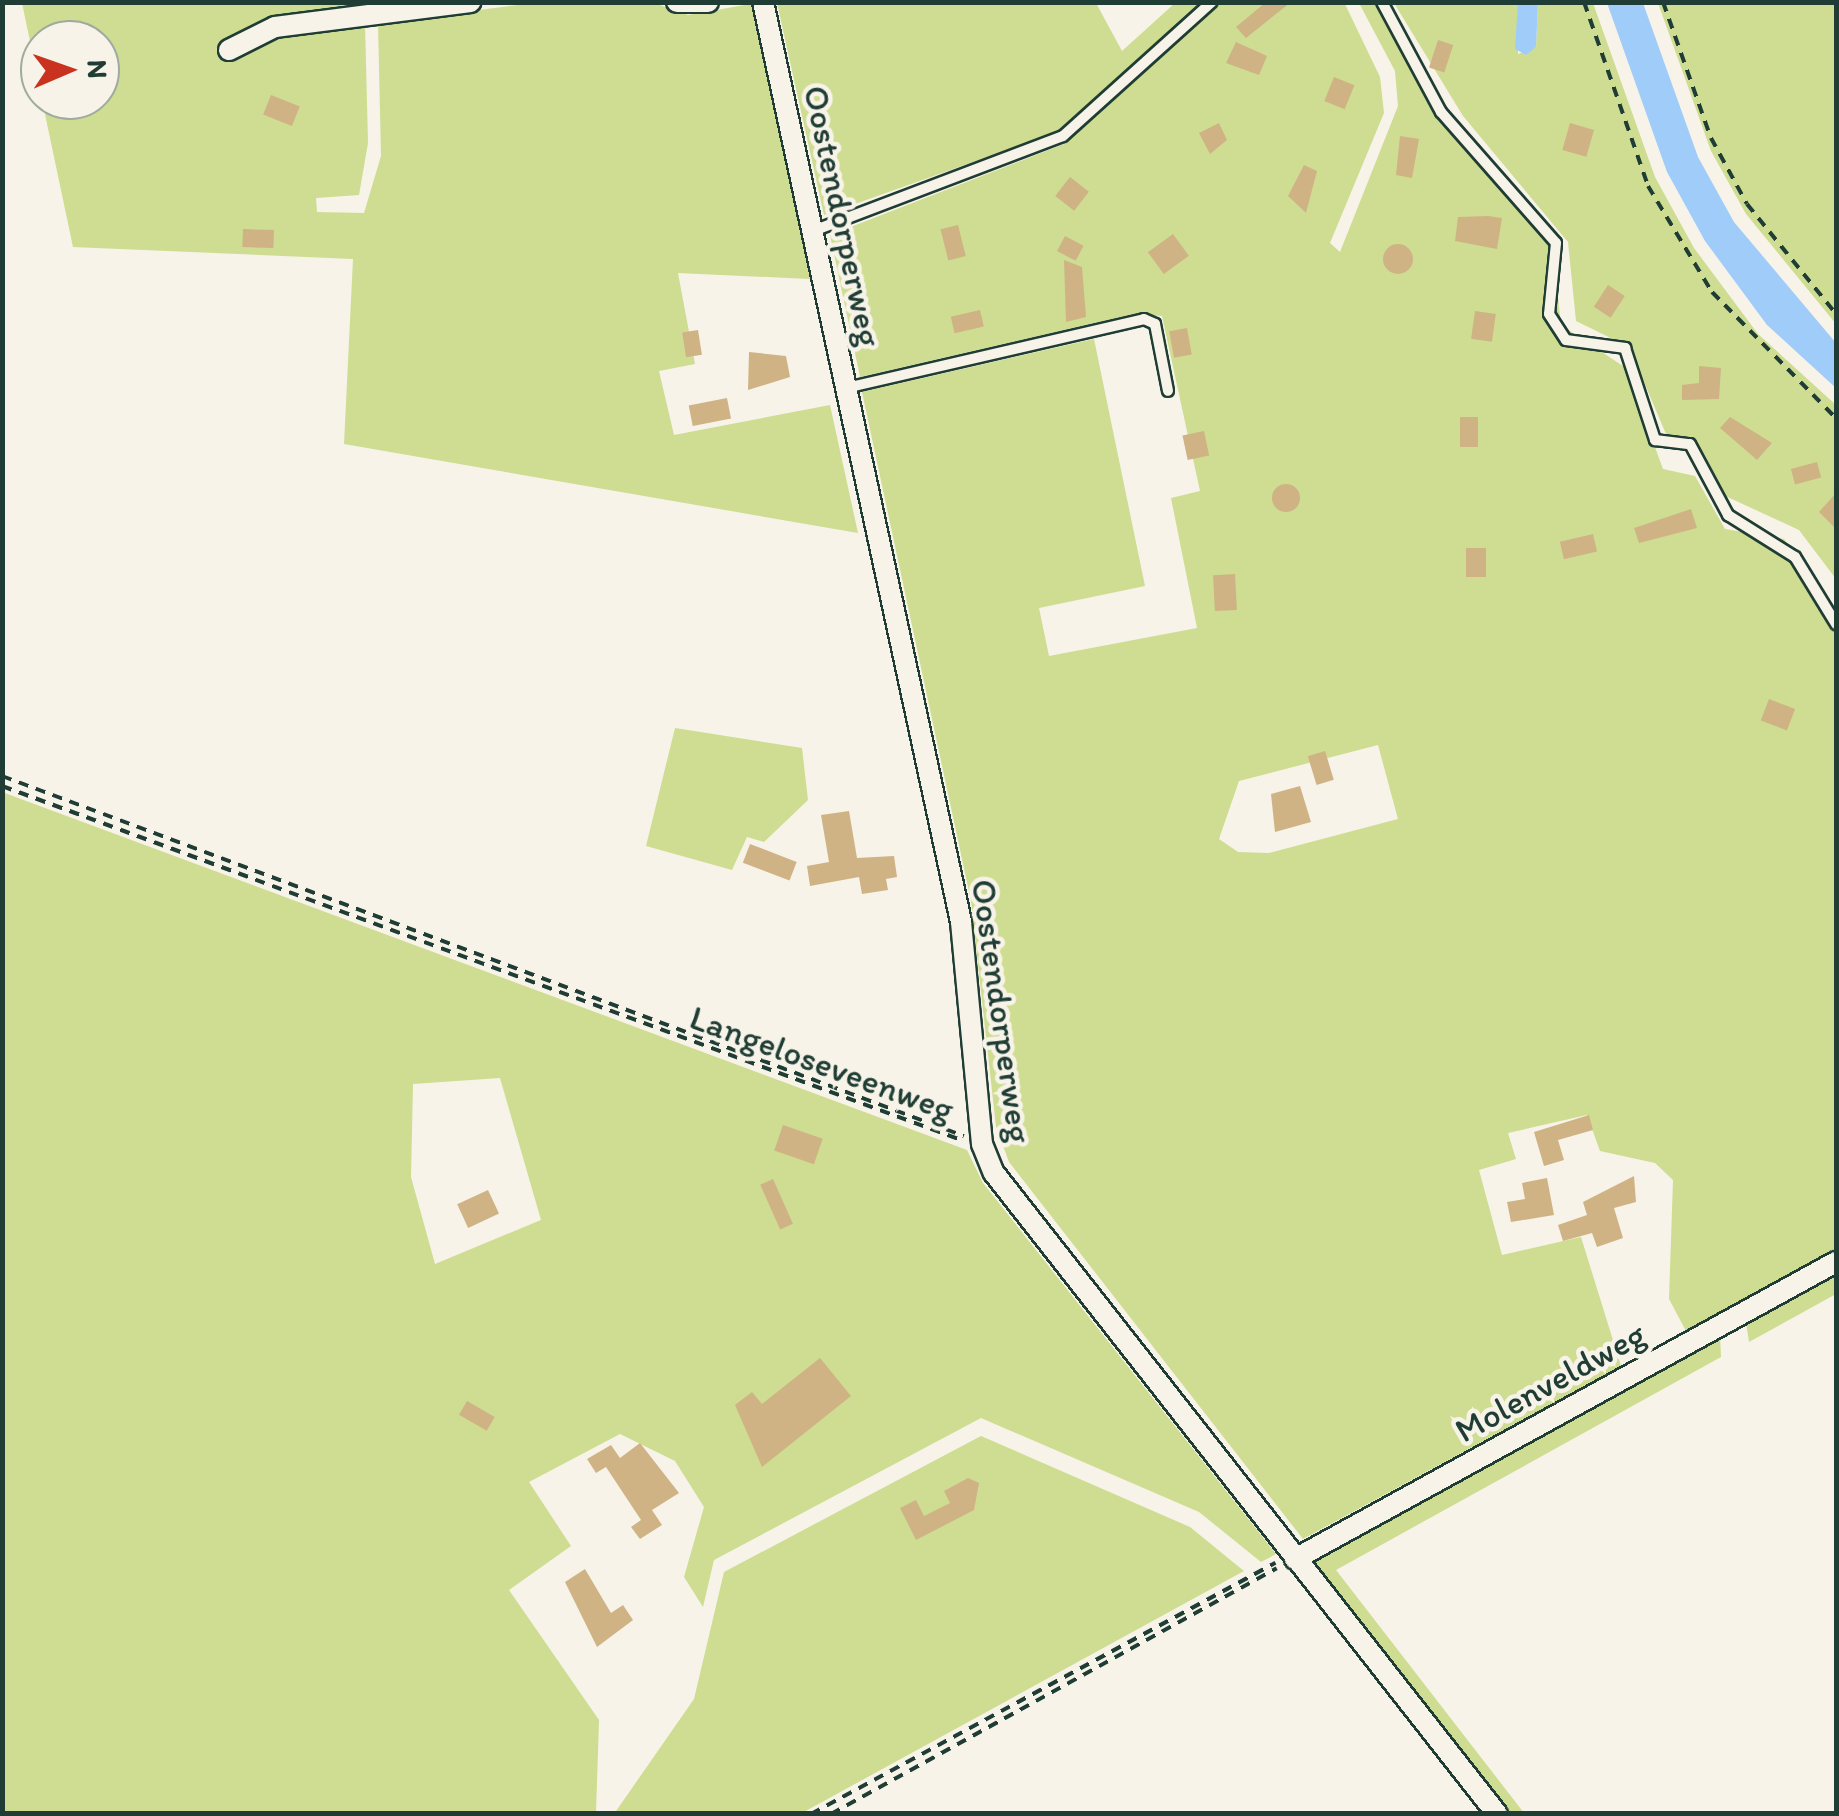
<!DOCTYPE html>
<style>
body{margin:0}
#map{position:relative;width:1839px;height:1816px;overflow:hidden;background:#f7f3e8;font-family:Itim,sans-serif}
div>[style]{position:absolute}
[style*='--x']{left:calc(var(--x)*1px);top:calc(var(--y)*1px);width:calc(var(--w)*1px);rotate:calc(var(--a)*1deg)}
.green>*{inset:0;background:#cedd91}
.water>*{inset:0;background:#a0ccfa}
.building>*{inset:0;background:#cfb384;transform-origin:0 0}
.round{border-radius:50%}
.path>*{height:4px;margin-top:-2px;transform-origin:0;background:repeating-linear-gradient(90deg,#1f3d34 0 10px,transparent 0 18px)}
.roads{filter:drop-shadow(2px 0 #1f3d34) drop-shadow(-2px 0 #1f3d34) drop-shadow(0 2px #1f3d34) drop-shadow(0 -2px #1f3d34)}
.lane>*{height:10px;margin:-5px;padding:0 5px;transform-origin:5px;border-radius:5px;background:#f7f3e8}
.street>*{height:20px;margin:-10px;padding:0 10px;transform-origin:10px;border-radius:10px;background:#f7f3e8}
span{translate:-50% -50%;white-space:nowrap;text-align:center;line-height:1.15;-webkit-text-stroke:9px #f7f3e8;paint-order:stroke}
.street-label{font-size:35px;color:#1f3d34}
.frame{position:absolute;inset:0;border:5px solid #1f3d34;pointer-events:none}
.north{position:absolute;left:20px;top:20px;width:100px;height:100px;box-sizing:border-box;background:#f7f3e8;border:2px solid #a1aaa0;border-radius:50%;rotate:88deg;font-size:28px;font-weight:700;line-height:40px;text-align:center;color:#1f3d34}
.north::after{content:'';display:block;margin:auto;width:35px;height:45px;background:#c8321e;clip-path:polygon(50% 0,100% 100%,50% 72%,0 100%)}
</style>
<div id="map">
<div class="green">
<div style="clip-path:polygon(540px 2px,654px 3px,688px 15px,756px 3px,810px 279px,678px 273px,695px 364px,659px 371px,674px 435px,830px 405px,858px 533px,344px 444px,353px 259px,73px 247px,42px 100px,100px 100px,100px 40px,40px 40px,40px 89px,22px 3px,413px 3px,264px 21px,216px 49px,232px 56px,264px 38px,365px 24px,368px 143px,359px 195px,316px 198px,317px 212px,364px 213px,381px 156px,378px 23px)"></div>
<div style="clip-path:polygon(evenodd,1344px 2px,1380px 77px,1384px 113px,1330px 243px,1340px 252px,1398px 106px,1395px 71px,1359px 3px,1379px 3px,1422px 86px,1552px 241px,1561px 325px,1626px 368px,1663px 469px,1695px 476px,1725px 529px,1784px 539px,1836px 617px,1836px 1249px,1686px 1331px,1669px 1299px,1673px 1180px,1655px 1163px,1600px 1151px,1587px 1115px,1508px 1133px,1516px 1159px,1479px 1170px,1502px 1255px,1581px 1237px,1621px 1366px,1303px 1539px,1009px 1162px,996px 1127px,971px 901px,862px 392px,1094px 339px,1145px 586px,1039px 608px,1049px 656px,1197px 628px,1171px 498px,1200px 491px,1162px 316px,1133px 314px,860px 377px,830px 235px,1064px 144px,1221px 3px,1344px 2px,1378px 745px,1398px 819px,1269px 853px,1238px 852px,1219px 839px,1239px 781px,1378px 745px)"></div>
<div style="clip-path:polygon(777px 3px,1096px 3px,1122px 51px,1175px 3px,1201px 3px,1063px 130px,824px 215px)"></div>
<div style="clip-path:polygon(1394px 3px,1518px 3px,1518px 54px,1536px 47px,1538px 3px,1593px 3px,1655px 177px,1694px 248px,1758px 334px,1836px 405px,1836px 579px,1799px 530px,1721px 494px,1705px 455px,1666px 434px,1629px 347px,1576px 321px,1568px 242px,1463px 116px)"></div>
<div style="clip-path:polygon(1658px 3px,1836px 3px,1836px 324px,1746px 214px,1711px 151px)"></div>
<div style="clip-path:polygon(675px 728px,802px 748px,808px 800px,764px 842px,747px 837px,732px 870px,646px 846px)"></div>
<div style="clip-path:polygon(evenodd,2px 792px,967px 1150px,983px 1183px,1276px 1554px,1261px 1562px,1199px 1512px,981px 1418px,714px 1560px,703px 1607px,684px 1577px,704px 1507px,675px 1461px,620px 1434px,529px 1482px,571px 1546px,509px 1590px,599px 1720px,596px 1813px,3px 1813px,2px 792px,500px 1078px,541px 1220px,435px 1264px,411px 1177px,413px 1084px,500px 1078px)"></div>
<div style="clip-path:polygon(1836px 1272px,1836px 1294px,1749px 1342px,1746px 1322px)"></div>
<div style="clip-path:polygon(1720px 1336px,1721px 1357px,1336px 1570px,1524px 1813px,1507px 1813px,1308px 1561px)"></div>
<div style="clip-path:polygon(981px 1436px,1190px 1527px,1244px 1571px,802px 1813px,614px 1814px,694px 1699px,724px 1572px)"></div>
</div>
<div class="water">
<div style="clip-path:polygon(1518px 2px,1538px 3px,1536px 47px,1526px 55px,1515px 49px)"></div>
<div style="clip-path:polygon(1607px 3px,1643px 3px,1698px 157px,1734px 222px,1836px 343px,1836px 388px,1767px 325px,1705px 241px,1667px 172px)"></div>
</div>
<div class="building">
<div style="clip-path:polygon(1266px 2px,1291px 2px,1246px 38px,1236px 27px)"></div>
<div style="left:1438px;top:40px;width:16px;height:29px;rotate:18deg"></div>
<div style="clip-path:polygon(1236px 42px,1267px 56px,1259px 75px,1226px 63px)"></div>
<div style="left:1334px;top:77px;width:22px;height:26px;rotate:22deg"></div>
<div style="left:271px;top:95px;width:31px;height:21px;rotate:22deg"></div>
<div style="clip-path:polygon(1219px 123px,1227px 140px,1210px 154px,1199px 133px)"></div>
<div style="left:1570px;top:123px;width:25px;height:28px;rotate:16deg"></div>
<div style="clip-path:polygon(1400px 136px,1419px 139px,1412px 178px,1396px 175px)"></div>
<div style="clip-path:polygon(1304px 165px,1317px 171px,1306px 213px,1288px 196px)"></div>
<div style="left:1070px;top:177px;width:24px;height:24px;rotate:38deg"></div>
<div style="clip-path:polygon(1488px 216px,1502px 218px,1497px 249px,1455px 241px,1458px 217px)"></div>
<div style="left:958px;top:225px;width:32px;height:18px;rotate:76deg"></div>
<div style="left:243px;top:229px;width:31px;height:18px;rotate:2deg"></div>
<div style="left:1173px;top:234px;width:27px;height:31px;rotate:54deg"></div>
<div style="left:1065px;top:236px;width:21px;height:17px;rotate:28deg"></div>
<div class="round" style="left:1383px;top:244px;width:30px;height:30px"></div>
<div style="clip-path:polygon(1064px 260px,1082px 267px,1086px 317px,1066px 322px)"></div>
<div style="left:1608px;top:285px;width:20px;height:26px;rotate:33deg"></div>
<div style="left:980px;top:310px;width:17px;height:30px;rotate:77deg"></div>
<div style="left:1475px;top:311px;width:21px;height:28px;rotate:8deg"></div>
<div style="left:1187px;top:328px;width:27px;height:18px;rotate:80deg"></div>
<div style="left:698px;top:330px;width:25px;height:16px;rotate:81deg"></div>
<div style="clip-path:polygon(749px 352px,786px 356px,790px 377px,748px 390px)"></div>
<div style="clip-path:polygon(1699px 366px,1721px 368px,1719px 399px,1682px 400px,1682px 385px,1699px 383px)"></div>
<div style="left:727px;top:398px;width:21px;height:39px;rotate:79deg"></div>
<div style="left:1460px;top:417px;width:18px;height:30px"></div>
<div style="clip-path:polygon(1730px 417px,1772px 443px,1757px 460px,1720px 428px)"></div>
<div style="left:1204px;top:431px;width:25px;height:22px;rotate:78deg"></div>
<div style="left:1817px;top:462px;width:16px;height:27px;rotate:75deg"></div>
<div class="round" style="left:1272px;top:484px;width:28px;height:28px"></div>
<div style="clip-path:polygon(1836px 493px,1836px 529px,1819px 512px)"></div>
<div style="clip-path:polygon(1691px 509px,1697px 528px,1639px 543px,1634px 528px)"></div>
<div style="left:1593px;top:534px;width:18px;height:34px;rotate:77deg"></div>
<div style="left:1466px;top:548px;width:20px;height:29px"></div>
<div style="left:1235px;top:574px;width:36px;height:22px;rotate:87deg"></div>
<div style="left:1769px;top:699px;width:28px;height:23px;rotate:21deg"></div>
<div style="left:1325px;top:751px;width:30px;height:18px;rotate:73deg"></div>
<div style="clip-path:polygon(1300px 786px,1311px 822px,1275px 832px,1271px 794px)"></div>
<div style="clip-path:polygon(849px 811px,857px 858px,894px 856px,897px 877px,886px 879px,888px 890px,862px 894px,859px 877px,810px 886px,807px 866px,829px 862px,821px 815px)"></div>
<div style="left:750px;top:844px;width:50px;height:20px;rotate:21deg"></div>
<div style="clip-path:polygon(1589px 1115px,1593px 1130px,1558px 1140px,1564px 1160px,1544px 1166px,1534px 1132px)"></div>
<div style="left:783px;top:1125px;width:42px;height:27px;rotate:19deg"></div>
<div style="clip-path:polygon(1634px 1176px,1636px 1202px,1614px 1208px,1623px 1238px,1597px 1247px,1592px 1233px,1563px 1241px,1558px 1225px,1587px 1215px,1583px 1202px)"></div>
<div style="clip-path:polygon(1547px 1178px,1554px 1215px,1511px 1222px,1507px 1202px,1525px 1199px,1522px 1183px)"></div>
<div style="left:773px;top:1179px;width:49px;height:14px;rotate:66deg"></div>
<div style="left:488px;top:1190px;width:26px;height:34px;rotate:65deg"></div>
<div style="clip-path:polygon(820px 1358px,851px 1396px,762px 1467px,735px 1405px,752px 1392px,762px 1404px)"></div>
<div style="left:467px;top:1401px;width:32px;height:16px;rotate:30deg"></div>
<div style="clip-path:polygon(640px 1443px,679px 1493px,652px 1510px,662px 1525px,640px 1539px,631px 1527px,641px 1520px,606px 1467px,596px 1473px,587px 1459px,611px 1445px,620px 1458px)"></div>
<div style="clip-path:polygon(968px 1478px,979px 1483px,974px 1510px,916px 1540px,900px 1508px,916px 1500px,924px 1516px,950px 1503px,944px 1491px)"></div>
<div style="clip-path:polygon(585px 1569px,611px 1613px,623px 1605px,633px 1620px,597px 1647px,565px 1582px)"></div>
</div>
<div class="path">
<div style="--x:1584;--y:2;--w:195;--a:70.8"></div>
<div style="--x:1648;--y:186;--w:124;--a:58.9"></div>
<div style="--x:1712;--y:292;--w:177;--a:45.5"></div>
<div style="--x:1663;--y:2;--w:144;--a:70.6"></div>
<div style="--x:1711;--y:138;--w:75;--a:61.4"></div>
<div style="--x:1747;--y:204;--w:141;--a:51"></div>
<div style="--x:2;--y:776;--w:1027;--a:20.52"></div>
<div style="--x:2;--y:786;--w:1025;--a:20.26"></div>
<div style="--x:811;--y:1814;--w:528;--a:-28.41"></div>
<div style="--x:831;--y:1814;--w:509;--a:-28.88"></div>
</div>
<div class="roads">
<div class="lane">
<div style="--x:1382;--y:2;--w:125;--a:61.8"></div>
<div style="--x:1441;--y:112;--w:174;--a:48.7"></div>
<div style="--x:1556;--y:243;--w:71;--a:95.6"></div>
<div style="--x:1549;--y:314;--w:31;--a:57"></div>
<div style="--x:1566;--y:340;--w:60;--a:7.7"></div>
<div style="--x:1625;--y:348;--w:97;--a:71.9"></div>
<div style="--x:1655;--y:440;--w:35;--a:7"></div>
<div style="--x:1690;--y:444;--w:81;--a:61.8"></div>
<div style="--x:1728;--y:515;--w:79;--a:32.1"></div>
<div style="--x:1795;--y:557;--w:79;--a:58.5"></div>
<div style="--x:813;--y:231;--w:267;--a:-20.8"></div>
<div style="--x:1063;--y:136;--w:200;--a:-42"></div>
<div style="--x:846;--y:388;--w:306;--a:-13"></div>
<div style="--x:1144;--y:319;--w:12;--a:24"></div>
<div style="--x:1155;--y:324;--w:68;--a:79"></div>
</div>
<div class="street">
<div style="--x:677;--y:2;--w:31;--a:0"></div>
<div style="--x:763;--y:2;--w:941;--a:77.85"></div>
<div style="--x:961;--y:922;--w:223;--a:84.6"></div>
<div style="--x:982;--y:1144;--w:31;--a:68"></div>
<div style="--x:994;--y:1173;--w:815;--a:51.88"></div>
<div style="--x:229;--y:50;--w:51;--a:-26.6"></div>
<div style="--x:275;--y:27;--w:197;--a:-7.3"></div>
<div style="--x:1295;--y:1559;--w:617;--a:-28.77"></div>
</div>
</div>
<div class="street-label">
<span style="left:843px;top:216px;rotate:78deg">Oostendorperweg</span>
<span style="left:1002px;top:1011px;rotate:82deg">Oostendorperweg</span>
<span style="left:822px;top:1063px;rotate:20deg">Langeloseveenweg</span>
<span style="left:1550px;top:1382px;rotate:-29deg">Molenveldweg</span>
</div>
<div class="frame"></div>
<div class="north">N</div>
</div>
